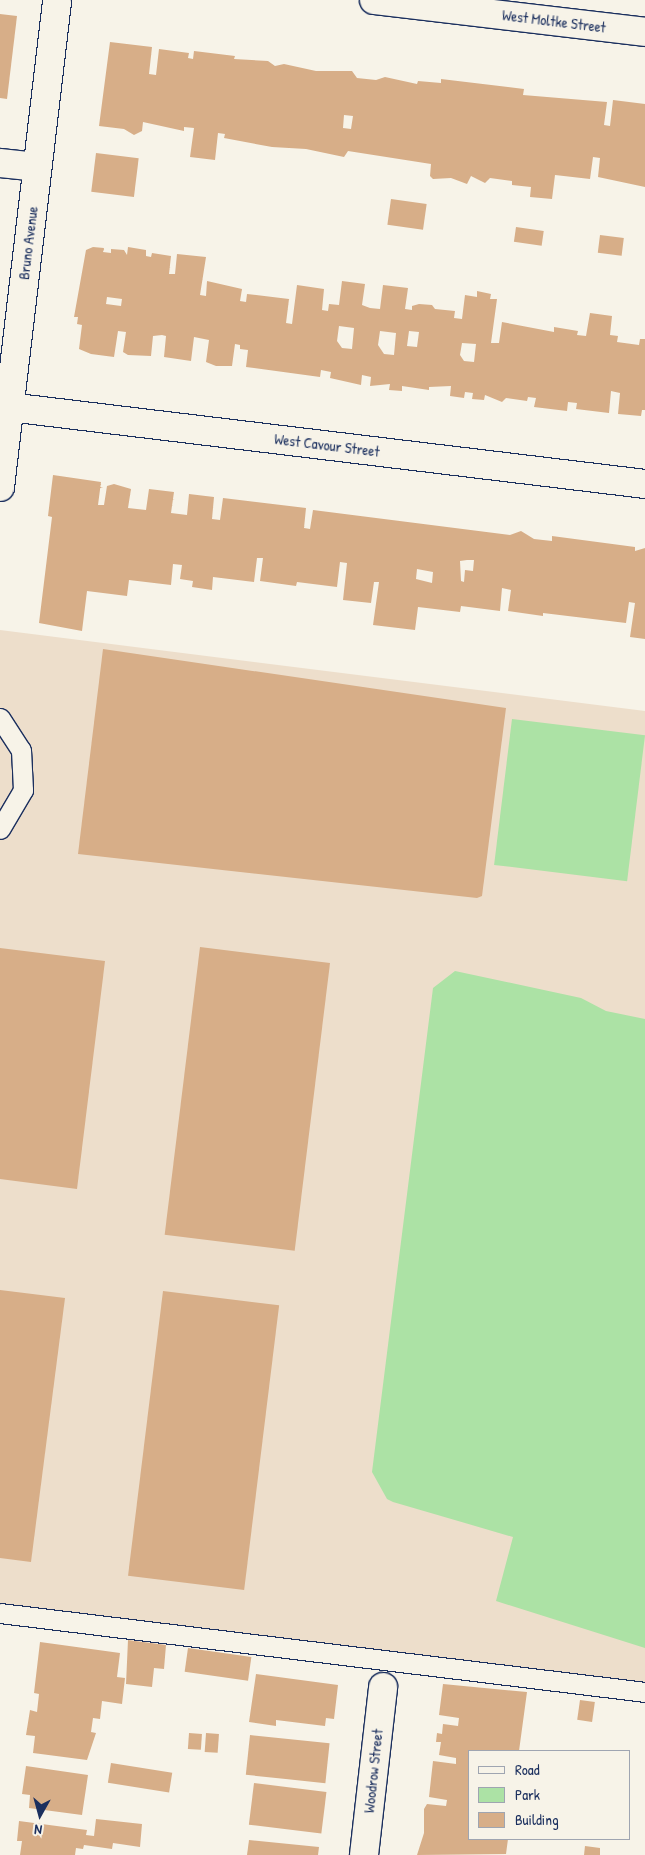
<!DOCTYPE html>
<style>
body{margin:0}
#map{position:relative;width:645px;height:1855px;overflow:hidden;background:#f7f3e8;font-family:"Patrick Hand",sans-serif}
div>[style]{position:absolute}
[style*='--x']{left:calc(var(--x)*1px);top:calc(var(--y)*1px);width:calc(var(--w)*1px);rotate:calc(var(--a)*1deg)}
.built>*{inset:0;background:#eddecb}
.green>*{inset:0;background:#ace2a5;transform-origin:0 0}
.building>*{inset:0;background:#d7ae88;transform-origin:0 0}
.roads{filter:drop-shadow(1px 0 #1b2f5e) drop-shadow(-1px 0 #1b2f5e) drop-shadow(0 1px #1b2f5e) drop-shadow(0 -1px #1b2f5e)}
.lane>*{height:19px;margin:-9.5px;padding:0 9.5px;transform-origin:9.5px;border-radius:9.5px;background:#f7f3e8}
.street>*{height:28px;margin:-14px;padding:0 14px;transform-origin:14px;border-radius:14px;background:#f7f3e8}
span{translate:-50% -50%;white-space:nowrap;text-align:center;line-height:1.15;-webkit-text-stroke:4px #f7f3e8;paint-order:stroke}
.street-label{font-size:15px;color:#1b2f5e}
.legend{position:absolute;left:468px;top:1750px;width:162px;height:90px;box-sizing:border-box;background:#f7f3e8;border:1px solid #9fa5b1;margin:0;padding:6px 9px;list-style:none;font-size:15px;color:#1b2f5e}
.legend li{display:flex;align-items:center;gap:10px;height:25px}
.legend b{width:25px;border:1px solid #9fa5b1}
.north{position:absolute;left:15px;top:1790px;width:50px;height:50px;-webkit-text-stroke:4px #f7f3e8;paint-order:stroke;rotate:187deg;font-size:14px;font-weight:700;line-height:20px;text-align:center;color:#1b2f5e}
.north::after{content:'';display:block;margin:auto;width:18px;height:22px;background:#1b2f5e;clip-path:polygon(50% 0,100% 100%,50% 72%,0 100%)}
</style>
<div id="map">
<div class="built">
<div style="clip-path:polygon(0 630px,645px 711px,645px 1702px,0 1621px)"></div>
</div>
<div class="green">
<div style="left:512px;top:719px;width:134px;height:147px;rotate:7deg"></div>
<div style="clip-path:polygon(455px 971px,581px 998px,606px 1011px,645px 1019px,645px 1648px,496px 1601px,513px 1537px,393px 1502px,387px 1499px,372px 1472px,433px 988px)"></div>
</div>
<div class="building">
<div style="clip-path:polygon(0 14px,17px 16px,7px 99px,0 98px)"></div>
<div style="clip-path:polygon(evenodd,110px 42px,152px 47px,149px 74px,156px 75px,159px 49px,189px 53px,188px 58px,193px 59px,194px 51px,235px 56px,234px 59px,268px 61px,275px 66px,284px 64px,316px 71px,352px 71px,357px 78px,376px 80px,385px 77px,417px 84px,418px 81px,441px 83px,441px 79px,524px 89px,523px 95px,607px 102px,604px 125px,610px 126px,613px 100px,645px 104px,645px 187px,598px 177px,600px 158px,593px 157px,590px 179px,555px 175px,552px 199px,530px 197px,531px 187px,512px 185px,512px 181px,490px 178px,485px 183px,471px 176px,467px 184px,451px 178px,433px 179px,430px 176px,431px 164px,348px 151px,344px 157px,306px 149px,272px 147px,224px 138px,225px 134px,218px 133px,215px 160px,190px 157px,194px 128px,184px 127px,184px 131px,143px 122px,142px 131px,134px 135px,124px 129px,99px 126px,110px 42px,344px 115px,353px 116px,351px 129px,343px 128px,344px 115px)"></div>
<div style="left:96px;top:153px;width:43px;height:39px;rotate:7deg"></div>
<div style="left:391px;top:199px;width:36px;height:26px;rotate:8deg"></div>
<div style="left:516px;top:227px;width:28px;height:15px;rotate:8deg"></div>
<div style="left:600px;top:235px;width:24px;height:18px;rotate:7deg"></div>
<div style="clip-path:polygon(evenodd,93px 247px,104px 248px,103px 252px,111px 253px,111px 249px,124px 250px,127px 255px,128px 247px,146px 250px,146px 256px,151px 257px,152px 253px,171px 256px,169px 274px,175px 274px,177px 254px,206px 257px,200px 295px,206px 296px,207px 281px,242px 289px,240px 301px,246px 302px,247px 294px,289px 299px,286px 323px,292px 324px,297px 285px,324px 289px,322px 310px,328px 311px,329px 304px,339px 305px,342px 281px,365px 284px,362px 305px,370px 308px,380px 309px,383px 285px,408px 288px,405px 309px,412px 310px,412px 306px,419px 304px,432px 305px,435px 309px,455px 311px,454px 318px,462px 319px,465px 295px,477px 297px,477px 291px,491px 294px,490px 299px,497px 299px,491px 343px,499px 343px,502px 322px,554px 332px,554px 327px,578px 331px,577px 335px,586px 336px,590px 313px,612px 316px,610px 335px,618px 336px,617px 342px,639px 345px,640px 339px,645px 339px,645px 410px,642px 410px,641px 416px,618px 414px,620px 393px,611px 391px,609px 413px,576px 409px,577px 403px,568px 402px,567px 411px,534px 407px,536px 398px,528px 397px,527px 401px,506px 398px,502px 402px,485px 395px,484px 400px,472px 399px,473px 393px,465px 392px,464px 398px,450px 396px,451px 386px,429px 387px,429px 390px,402px 386px,402px 391px,389px 390px,390px 384px,370px 386px,371px 377px,362px 375px,361px 385px,330px 378px,331px 372px,321px 370px,320px 377px,246px 367px,248px 350px,240px 349px,240px 345px,235px 344px,232px 366px,216px 366px,206px 362px,209px 340px,194px 337px,191px 361px,164px 357px,166px 336px,162px 335px,153px 336px,151px 356px,128px 355px,123px 352px,126px 332px,118px 331px,114px 357px,91px 354px,79px 349px,82px 325px,77px 324px,78px 317px,74px 317px,86px 250px,93px 247px,107px 297px,122px 299px,121px 306px,106px 304px,107px 297px,93px 247px,339px 326px,354px 328px,352px 349px,342px 348px,337px 341px,339px 326px,93px 247px,380px 331px,396px 333px,394px 355px,384px 354px,378px 345px,380px 331px,93px 247px,409px 331px,419px 332px,417px 347px,407px 346px,409px 331px,93px 247px,462px 343px,476px 344px,474px 362px,464px 361px,460px 355px,462px 343px)"></div>
<div style="clip-path:polygon(evenodd,53px 475px,101px 482px,98px 505px,104px 505px,107px 486px,114px 484px,131px 489px,128px 508px,146px 510px,149px 489px,174px 492px,171px 513px,187px 515px,189px 494px,214px 497px,212px 519px,220px 520px,223px 498px,306px 508px,304px 528px,310px 529px,313px 510px,510px 535px,521px 531px,534px 539px,552px 541px,552px 536px,635px 547px,635px 551px,645px 548px,645px 639px,630px 637px,635px 603px,629px 602px,626px 623px,543px 613px,543px 616px,508px 611px,511px 590px,502px 588px,500px 611px,461px 606px,460px 612px,418px 607px,415px 630px,373px 625px,379px 582px,374px 582px,371px 603px,343px 600px,347px 563px,340px 562px,337px 587px,297px 582px,296px 586px,260px 581px,263px 558px,257px 558px,254px 582px,213px 577px,212px 590px,192px 587px,193px 581px,180px 579px,182px 565px,173px 564px,171px 585px,129px 580px,127px 596px,87px 591px,82px 631px,39px 623px,52px 517px,48px 516px,53px 475px,467px 560px,474px 560px,473px 571px,465px 570px,464px 582px,461px 581px,460px 561px,467px 560px,53px 475px,417px 569px,433px 572px,432px 583px,416px 579px,417px 569px)"></div>
<div style="clip-path:polygon(103px 649px,506px 708px,482px 896px,477px 898px,78px 854px)"></div>
<div style="left:200px;top:947px;width:131px;height:290px;rotate:7deg"></div>
<div style="clip-path:polygon(0 948px,105px 961px,77px 1189px,0 1179px)"></div>
<div style="clip-path:polygon(0 1290px,65px 1298px,31px 1562px,0 1558px)"></div>
<div style="left:163px;top:1291px;width:117px;height:287px;rotate:7deg"></div>
<div style="clip-path:polygon(128px 1640px,166px 1645px,164px 1669px,154px 1668px,152px 1687px,126px 1684px)"></div>
<div style="clip-path:polygon(40px 1642px,120px 1653px,117px 1677px,125px 1678px,122px 1704px,102px 1701px,100px 1719px,93px 1718px,91px 1732px,96px 1733px,87px 1760px,33px 1753px,35px 1736px,26px 1735px,30px 1710px,37px 1712px,39px 1694px,34px 1693px)"></div>
<div style="left:188px;top:1648px;width:64px;height:24px;rotate:8deg"></div>
<div style="clip-path:polygon(256px 1674px,338px 1685px,334px 1719px,326px 1718px,325px 1726px,276px 1720px,276px 1726px,249px 1722px)"></div>
<div style="clip-path:polygon(443px 1684px,527px 1692px,519px 1751px,469px 1751px,469px 1839px,508px 1839px,506px 1854px,417px 1855px,424px 1833px,424px 1809px,427px 1804px,446px 1806px,447px 1800px,429px 1797px,433px 1761px,456px 1764px,456px 1758px,439px 1755px,441px 1742px,436px 1742px,437px 1733px,442px 1734px,443px 1724px,458px 1726px,459px 1718px,439px 1715px)"></div>
<div style="left:580px;top:1700px;width:15px;height:20px;rotate:8deg"></div>
<div style="left:189px;top:1733px;width:13px;height:16px;rotate:4deg"></div>
<div style="left:206px;top:1733px;width:13px;height:19px;rotate:4deg"></div>
<div style="left:250px;top:1735px;width:80px;height:40px;rotate:6deg"></div>
<div style="left:111px;top:1763px;width:62px;height:20px;rotate:9deg"></div>
<div style="clip-path:polygon(26px 1766px,88px 1775px,82px 1815px,29px 1808px,30px 1795px,22px 1794px)"></div>
<div style="left:254px;top:1783px;width:73px;height:42px;rotate:7deg"></div>
<div style="clip-path:polygon(96px 1819px,142px 1824px,140px 1847px,113px 1843px,112px 1849px,84px 1845px,83px 1849px,76px 1848px,75px 1855px,20px 1855px,22px 1841px,17px 1841px,19px 1821px,87px 1830px,86px 1835px,94px 1836px)"></div>
<div style="clip-path:polygon(249px 1840px,319px 1847px,318px 1855px,247px 1855px)"></div>
<div style="clip-path:polygon(585px 1846px,600px 1848px,600px 1855px,584px 1855px)"></div>
</div>
<div class="roads">
<div class="lane">
<div style="--x:0;--y:718;--w:38;--a:57"></div>
<div style="--x:21;--y:750;--w:40;--a:87.1"></div>
<div style="--x:23;--y:790;--w:45;--a:120.5"></div>
<div style="--x:0;--y:1613;--w:650;--a:6.98"></div>
</div>
<div class="street">
<div style="--x:374;--y:0;--w:273;--a:6.7"></div>
<div style="--x:0;--y:163;--w:37;--a:6"></div>
<div style="--x:9;--y:407;--w:641;--a:6.9"></div>
<div style="--x:0;--y:487;--w:490;--a:-83.3"></div>
<div style="--x:364;--y:1855;--w:169;--a:-83.5"></div>
</div>
</div>
<div class="street-label">
<span style="left:554px;top:21px;rotate:7deg">West Moltke Street</span>
<span style="left:28px;top:243px;rotate:-83deg">Bruno Avenue</span>
<span style="left:327px;top:445px;rotate:7deg">West Cavour Street</span>
<span style="left:373px;top:1771px;rotate:-84deg">Woodrow Street</span>
</div>
<ul class="legend">
<li><b style="height:6px;background:#f7f3e8"></b>Road</li>
<li><b style="height:14px;background:#ace2a5"></b>Park</li>
<li><b style="height:14px;background:#d7ae88"></b>Building</li>
</ul>
<div class="north">N</div>
</div>
